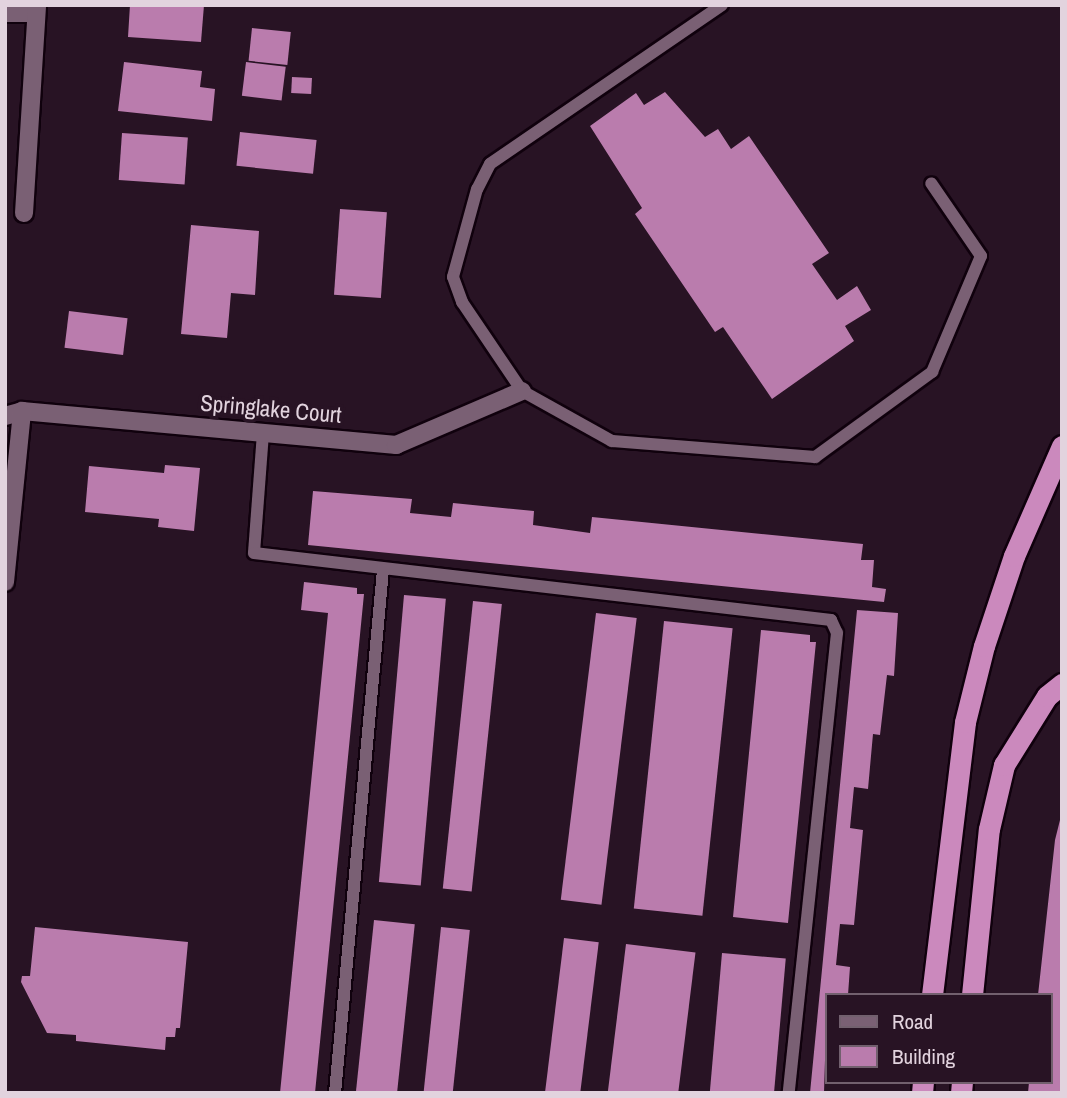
<!DOCTYPE html>
<style>
body{margin:0}
#map{position:relative;width:1067px;height:1098px;overflow:hidden;background:#281324;font-family:"Archivo Narrow",sans-serif}
div>[style]{position:absolute}
[style*='--x']{left:calc(var(--x)*1px);top:calc(var(--y)*1px);width:calc(var(--w)*1px);rotate:calc(var(--a)*1deg)}
.building>*{inset:0;background:#ba7cad;transform-origin:0 0}
.roads{filter:drop-shadow(2px 0 #10010d) drop-shadow(-2px 0 #10010d) drop-shadow(0 2px #10010d) drop-shadow(0 -2px #10010d)}
.service>*{height:12px;margin:-6px;padding:0 6px;transform-origin:6px;border-radius:6px;background:#7a6074}
.minor>*{height:18px;margin:-9px;padding:0 9px;transform-origin:9px;border-radius:9px;background:#7a6074}
.motorway>*{height:21px;margin:-10.5px;padding:0 10.5px;transform-origin:10.5px;border-radius:10.5px;background:#cb89bd}
span{translate:-50% -50%;white-space:nowrap;text-align:center;line-height:1.15;-webkit-text-stroke:7px #281324;paint-order:stroke}
.street-label{font-size:23px;color:#e2d3de}
.frame{position:absolute;inset:0;border:7px solid #e2d3de;pointer-events:none}
.legend{position:absolute;left:825px;top:993px;width:228px;height:91px;box-sizing:border-box;background:#281324;border:2px solid #72606e;margin:0;padding:9px 12px;list-style:none;font-size:21px;color:#e2d3de}
.legend li{display:flex;align-items:center;gap:14px;height:35px}
.legend b{width:35px;border:2px solid #72606e}
</style>
<div id="map">
<div class="building">
<div style="clip-path:polygon(130px 5px,204px 5px,201px 42px,128px 37px)"></div>
<div style="left:252px;top:28px;width:39px;height:33px;rotate:6deg"></div>
<div style="clip-path:polygon(124px 62px,202px 71px,200px 87px,215px 89px,212px 121px,118px 111px)"></div>
<div style="left:246px;top:62px;width:40px;height:34px;rotate:7deg"></div>
<div style="left:292px;top:77px;width:20px;height:16px;rotate:3deg"></div>
<div style="clip-path:polygon(665px 92px,705px 137px,718px 129px,731px 149px,749px 136px,829px 253px,812px 264px,837px 300px,857px 286px,871px 310px,845px 326px,854px 341px,772px 399px,723px 327px,715px 332px,635px 214px,642px 208px,590px 126px,636px 93px,644px 105px)"></div>
<div style="left:240px;top:132px;width:77px;height:34px;rotate:6deg"></div>
<div style="left:122px;top:133px;width:66px;height:47px;rotate:4deg"></div>
<div style="left:340px;top:209px;width:47px;height:86px;rotate:4deg"></div>
<div style="clip-path:polygon(191px 225px,259px 231px,255px 295px,231px 293px,227px 338px,181px 334px)"></div>
<div style="left:69px;top:311px;width:59px;height:37px;rotate:7deg"></div>
<div style="clip-path:polygon(165px 465px,200px 468px,194px 531px,158px 527px,159px 519px,85px 512px,89px 466px,164px 473px)"></div>
<div style="clip-path:polygon(313px 491px,412px 499px,410px 513px,451px 517px,453px 503px,534px 511px,533px 525px,590px 533px,592px 517px,863px 544px,861px 560px,874px 560px,872px 587px,886px 589px,884px 602px,308px 545px)"></div>
<div style="clip-path:polygon(304px 582px,357px 588px,357px 594px,364px 594px,315px 1093px,280px 1093px,328px 613px,301px 610px)"></div>
<div style="left:404px;top:595px;width:42px;height:288px;rotate:5deg"></div>
<div style="left:473px;top:601px;width:29px;height:289px;rotate:6deg"></div>
<div style="clip-path:polygon(857px 610px,898px 613px,894px 676px,887px 675px,880px 735px,873px 734px,868px 789px,854px 787px,850px 828px,863px 830px,854px 925px,840px 924px,836px 965px,850px 967px,848px 995px,827px 995px,824px 1093px,810px 1093px)"></div>
<div style="left:596px;top:613px;width:41px;height:289px;rotate:7deg"></div>
<div style="left:664px;top:621px;width:69px;height:289px;rotate:6deg"></div>
<div style="clip-path:polygon(761px 630px,810px 635px,810px 642px,816px 642px,788px 923px,733px 917px)"></div>
<div style="clip-path:polygon(1062px 812px,1062px 1093px,1028px 1093px,1029px 1082px,1051px 1082px,1051px 995px,1038px 995px,1055px 840px)"></div>
<div style="left:374px;top:920px;width:41px;height:174px;rotate:6deg"></div>
<div style="clip-path:polygon(35px 927px,188px 942px,180px 1028px,176px 1028px,175px 1037px,166px 1037px,165px 1050px,76px 1041px,76px 1035px,47px 1033px,21px 982px,22px 976px,30px 976px)"></div>
<div style="left:441px;top:927px;width:29px;height:167px;rotate:6deg"></div>
<div style="left:564px;top:938px;width:35px;height:156px;rotate:7deg"></div>
<div style="left:626px;top:944px;width:70px;height:150px;rotate:7deg"></div>
<div style="left:722px;top:953px;width:64px;height:141px;rotate:5deg"></div>
</div>
<div class="roads">
<div class="service">
<div style="--x:722;--y:5;--w:281;--a:145.6"></div>
<div style="--x:490;--y:164;--w:28;--a:117"></div>
<div style="--x:477;--y:189;--w:91;--a:105.3"></div>
<div style="--x:453;--y:277;--w:27;--a:70"></div>
<div style="--x:462;--y:302;--w:107;--a:56"></div>
<div style="--x:522;--y:391;--w:103;--a:29.1"></div>
<div style="--x:612;--y:441;--w:204;--a:4.5"></div>
<div style="--x:815;--y:457;--w:145;--a:-36"></div>
<div style="--x:932;--y:372;--w:126;--a:-67.1"></div>
<div style="--x:981;--y:256;--w:88;--a:-124.4"></div>
<div style="--x:263;--y:433;--w:120;--a:94.3"></div>
<div style="--x:254;--y:553;--w:581;--a:6.62"></div>
<div style="--x:831;--y:620;--w:14;--a:65"></div>
<div style="--x:837;--y:633;--w:462;--a:96"></div>
<div style="--x:335;--y:1093;--w:525;--a:-84.76"></div>
</div>
<div class="minor">
<div style="--x:5;--y:13;--w:31;--a:0"></div>
<div style="--x:24;--y:213;--w:208;--a:-86.4"></div>
<div style="--x:5;--y:416;--w:18;--a:-16"></div>
<div style="--x:22;--y:411;--w:376;--a:5.2"></div>
<div style="--x:396;--y:445;--w:137;--a:-23.2"></div>
<div style="--x:5;--y:582;--w:172;--a:-84.3"></div>
</div>
<div class="motorway">
<div style="--x:932;--y:995;--w:275;--a:-83.1"></div>
<div style="--x:965;--y:722;--w:78;--a:-76"></div>
<div style="--x:984;--y:646;--w:95;--a:-71.6"></div>
<div style="--x:1014;--y:556;--w:120;--a:-66.4"></div>
<div style="--x:972;--y:995;--w:167;--a:-84.2"></div>
<div style="--x:989;--y:829;--w:66;--a:-76.8"></div>
<div style="--x:1004;--y:765;--w:81;--a:-58.1"></div>
<div style="--x:1047;--y:696;--w:19;--a:-39"></div>
<div style="--x:922;--y:1093;--w:11;--a:-85"></div>
<div style="--x:961;--y:1093;--w:11;--a:-85"></div>
</div>
</div>
<div class="street-label">
<span style="left:271px;top:409px;rotate:5deg">Springlake Court</span>
</div>
<div class="frame"></div>
<ul class="legend">
<li><b style="height:9px;background:#7a6074"></b>Road</li>
<li><b style="height:19px;background:#ba7cad"></b>Building</li>
</ul>
</div>
